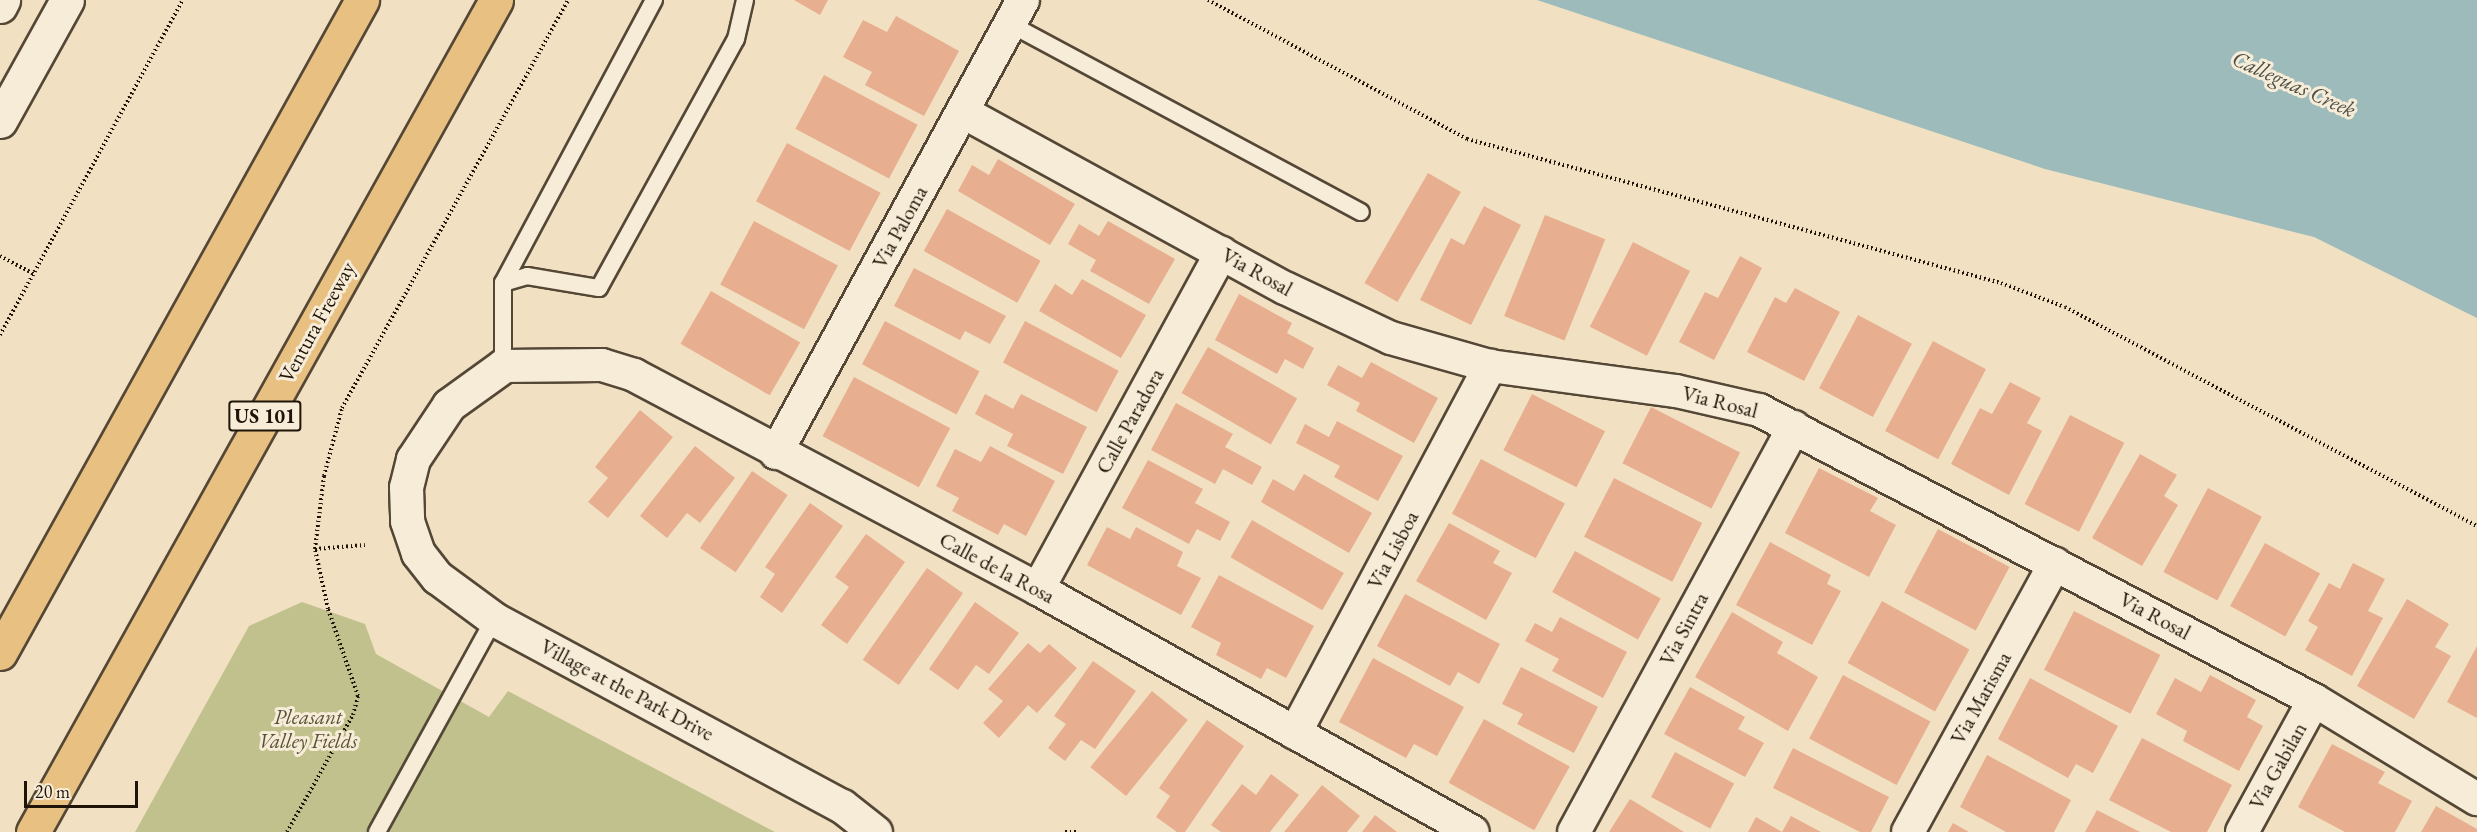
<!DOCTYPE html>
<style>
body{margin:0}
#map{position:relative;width:2477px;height:832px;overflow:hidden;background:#f1e1c2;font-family:"EB Garamond",serif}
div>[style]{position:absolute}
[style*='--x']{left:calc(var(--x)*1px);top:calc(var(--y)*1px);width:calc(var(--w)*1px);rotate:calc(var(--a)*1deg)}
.green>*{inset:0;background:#c1c18e}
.water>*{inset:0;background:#9ebbbc}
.building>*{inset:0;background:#e7af8f;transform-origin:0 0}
.path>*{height:4px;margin-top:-2px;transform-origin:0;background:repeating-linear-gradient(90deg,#1f1407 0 1.5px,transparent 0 4.5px)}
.roads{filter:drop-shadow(2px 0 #544736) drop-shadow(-2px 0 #544736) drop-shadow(0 2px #544736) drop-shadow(0 -2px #544736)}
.service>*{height:16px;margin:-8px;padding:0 8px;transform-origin:8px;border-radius:8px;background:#f6ecd7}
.minor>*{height:32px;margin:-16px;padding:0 16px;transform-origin:16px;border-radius:16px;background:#f6ecd7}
.tertiary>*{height:33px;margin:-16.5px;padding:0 16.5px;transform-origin:16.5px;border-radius:16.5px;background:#f6ecd7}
.secondary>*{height:33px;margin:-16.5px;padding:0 16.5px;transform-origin:16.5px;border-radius:16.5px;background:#f6ecd7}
.motorway>*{height:33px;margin:-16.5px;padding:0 16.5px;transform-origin:16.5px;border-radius:16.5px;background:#e8c081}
span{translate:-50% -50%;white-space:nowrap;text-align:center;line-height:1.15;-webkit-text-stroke:6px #f6ecd7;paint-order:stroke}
.shield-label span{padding:2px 4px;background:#f6ecd7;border:2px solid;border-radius:4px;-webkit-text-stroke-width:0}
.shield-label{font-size:20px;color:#1f1407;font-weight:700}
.street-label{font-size:21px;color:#1f1407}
.park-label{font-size:21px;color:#585136;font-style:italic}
.water-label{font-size:22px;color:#4b4e46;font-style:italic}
.scale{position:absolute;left:24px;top:781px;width:114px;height:27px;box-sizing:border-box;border:3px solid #1f1407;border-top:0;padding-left:8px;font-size:18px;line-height:21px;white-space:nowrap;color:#1f1407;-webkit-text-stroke:4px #f6ecd7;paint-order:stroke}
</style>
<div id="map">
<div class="green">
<div style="clip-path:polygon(302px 602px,365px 624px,376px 654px,489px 717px,508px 691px,775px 832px,135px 832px,249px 626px)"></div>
</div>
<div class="water">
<div style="clip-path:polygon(1537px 0,2477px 0,2477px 318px,2314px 237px,2045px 169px)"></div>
</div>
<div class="building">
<div style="clip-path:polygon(794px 0,828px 0,820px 15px)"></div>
<div style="clip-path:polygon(896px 16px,959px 51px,924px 116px,865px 85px,872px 72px,843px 57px,863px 20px,887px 32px)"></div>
<div style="left:824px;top:75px;width:106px;height:61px;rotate:28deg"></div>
<div style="left:787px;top:143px;width:106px;height:66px;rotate:28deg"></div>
<div style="clip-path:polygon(998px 159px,1075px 204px,1050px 245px,958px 191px,972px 165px,989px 175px)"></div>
<div style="left:1428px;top:173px;width:38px;height:127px;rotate:30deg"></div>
<div style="clip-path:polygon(1484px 206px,1521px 225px,1471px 325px,1420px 300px,1451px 238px,1464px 245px)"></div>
<div style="left:947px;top:209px;width:107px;height:48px;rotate:29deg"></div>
<div style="left:1545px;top:215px;width:65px;height:109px;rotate:22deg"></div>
<div style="left:754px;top:221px;width:95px;height:72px;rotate:28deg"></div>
<div style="clip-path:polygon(1108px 221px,1175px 259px,1149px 304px,1090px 271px,1096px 260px,1068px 244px,1079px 224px,1099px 236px)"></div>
<div style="left:1633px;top:242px;width:64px;height:95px;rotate:27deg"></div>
<div style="clip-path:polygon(1740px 256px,1762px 268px,1714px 360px,1679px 342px,1705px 292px,1718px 298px)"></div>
<div style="clip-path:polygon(914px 268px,1006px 316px,990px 344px,965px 331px,960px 340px,894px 306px)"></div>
<div style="clip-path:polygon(1082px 279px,1146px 315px,1121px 358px,1039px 311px,1055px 284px,1072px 295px)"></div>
<div style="clip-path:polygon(1795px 288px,1840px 312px,1804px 381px,1747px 352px,1775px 297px,1786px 303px)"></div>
<div style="left:711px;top:291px;width:103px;height:61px;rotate:30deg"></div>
<div style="clip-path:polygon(1239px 294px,1292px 323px,1287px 333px,1314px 348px,1303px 369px,1285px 359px,1277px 374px,1215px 340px)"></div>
<div style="left:1858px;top:315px;width:61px;height:83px;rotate:28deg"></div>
<div style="left:885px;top:321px;width:107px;height:49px;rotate:28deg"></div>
<div style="left:1025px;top:321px;width:106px;height:47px;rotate:28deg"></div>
<div style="left:1933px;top:341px;width:60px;height:102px;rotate:28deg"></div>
<div style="left:1208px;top:347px;width:103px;height:53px;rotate:30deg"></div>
<div style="clip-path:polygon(1371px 362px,1438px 398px,1414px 443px,1356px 411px,1360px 403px,1327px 385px,1338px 365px,1362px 378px)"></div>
<div style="left:854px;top:377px;width:109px;height:67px;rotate:28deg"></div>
<div style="clip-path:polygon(2010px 382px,2041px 398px,2027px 423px,2042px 431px,2009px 495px,1951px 464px,1980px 408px,1992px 414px)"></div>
<div style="clip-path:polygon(985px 394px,1013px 409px,1021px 394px,1087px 427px,1063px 474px,1007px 446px,1013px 434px,975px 414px)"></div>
<div style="left:1532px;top:394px;width:82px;height:63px;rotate:27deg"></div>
<div style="clip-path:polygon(1176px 403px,1233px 434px,1225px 447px,1262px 467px,1252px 485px,1223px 469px,1215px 484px,1151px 450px)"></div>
<div style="left:1651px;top:407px;width:100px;height:63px;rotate:27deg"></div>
<div style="clip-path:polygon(640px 410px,673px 437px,608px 518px,588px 502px,608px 478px,595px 467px)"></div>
<div style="left:2070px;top:415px;width:61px;height:100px;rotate:27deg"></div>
<div style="clip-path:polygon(1337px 421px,1403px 456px,1378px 501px,1334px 477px,1340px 466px,1296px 443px,1305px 424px,1329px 437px)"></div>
<div style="clip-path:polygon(695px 446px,735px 478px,700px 523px,687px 513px,667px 538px,640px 516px)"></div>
<div style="clip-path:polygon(990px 446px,1055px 481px,1026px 536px,1004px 524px,998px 535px,952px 511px,959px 498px,936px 486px,955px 449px,981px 462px)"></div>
<div style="clip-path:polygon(2140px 454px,2177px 475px,2164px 496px,2178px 505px,2142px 566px,2092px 538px)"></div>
<div style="left:1481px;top:459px;width:95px;height:62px;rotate:28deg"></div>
<div style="clip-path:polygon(1148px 460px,1203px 489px,1195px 503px,1230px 522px,1220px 541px,1197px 529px,1189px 544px,1122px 508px)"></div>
<div style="clip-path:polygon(1819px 468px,1878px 498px,1870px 511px,1896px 525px,1869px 577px,1785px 533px)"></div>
<div style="left:752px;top:471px;width:43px;height:93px;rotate:34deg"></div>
<div style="clip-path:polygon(1304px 474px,1372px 513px,1349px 553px,1261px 502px,1273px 479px,1294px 491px)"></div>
<div style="left:1614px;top:478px;width:99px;height:66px;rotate:27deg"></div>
<div style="left:2208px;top:488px;width:61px;height:95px;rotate:28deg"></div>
<div style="clip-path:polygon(810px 503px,843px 526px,782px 613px,760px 597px,775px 574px,765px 567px)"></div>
<div style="left:1252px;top:520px;width:106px;height:43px;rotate:30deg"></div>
<div style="clip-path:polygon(1449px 523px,1500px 551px,1493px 563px,1512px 573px,1486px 620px,1416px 581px)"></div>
<div style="clip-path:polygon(1107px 527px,1130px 539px,1136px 527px,1183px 552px,1177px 566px,1201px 578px,1181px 615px,1087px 565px)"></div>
<div style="left:1938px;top:529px;width:81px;height:72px;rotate:28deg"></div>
<div style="clip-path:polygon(866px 534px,905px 562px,847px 644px,821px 625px,849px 587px,835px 577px)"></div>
<div style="clip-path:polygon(1770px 542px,1831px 575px,1827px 584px,1841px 591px,1812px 645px,1736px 605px)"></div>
<div style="left:2265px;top:543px;width:63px;height:72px;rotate:29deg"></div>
<div style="left:1575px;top:551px;width:98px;height:47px;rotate:29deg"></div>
<div style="clip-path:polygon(2353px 563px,2385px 579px,2368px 611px,2383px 618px,2352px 676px,2305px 650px,2318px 627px,2308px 621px,2329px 583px,2340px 589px)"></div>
<div style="left:927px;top:568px;width:44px;height:112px;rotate:35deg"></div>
<div style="clip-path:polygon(1219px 575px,1314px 626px,1286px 678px,1267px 668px,1261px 679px,1216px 655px,1221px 643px,1191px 627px)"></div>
<div style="clip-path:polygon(1405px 594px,1500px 644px,1479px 684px,1458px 672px,1450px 686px,1377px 646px)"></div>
<div style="clip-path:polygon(2407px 599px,2449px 624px,2435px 647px,2451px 656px,2414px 719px,2357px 686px)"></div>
<div style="left:1882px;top:601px;width:100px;height:71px;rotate:29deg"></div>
<div style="clip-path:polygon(975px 602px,1019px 633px,989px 674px,976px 665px,958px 690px,929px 669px)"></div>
<div style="left:2074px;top:611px;width:97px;height:66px;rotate:27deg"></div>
<div style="clip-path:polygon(1732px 612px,1783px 642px,1777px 653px,1818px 677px,1788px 731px,1695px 677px)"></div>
<div style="clip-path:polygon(1560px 617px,1627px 652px,1603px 698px,1552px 671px,1559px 659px,1525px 641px,1535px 623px,1552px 632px)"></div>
<div style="clip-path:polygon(1028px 643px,1040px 653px,1049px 644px,1077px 668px,1037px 713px,1028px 705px,999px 738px,983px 723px,1003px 701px,988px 689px)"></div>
<div style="clip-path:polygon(2477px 646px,2477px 718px,2447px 702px)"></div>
<div style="clip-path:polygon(1373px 658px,1464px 707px,1437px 756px,1414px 744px,1406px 758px,1339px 722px)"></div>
<div style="clip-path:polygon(1093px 661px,1136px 691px,1095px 749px,1081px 740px,1065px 761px,1048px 748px,1066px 724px,1054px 716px)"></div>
<div style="clip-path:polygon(1521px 667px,1598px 707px,1574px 753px,1517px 724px,1523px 714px,1502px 704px)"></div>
<div style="left:1843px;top:675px;width:99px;height:72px;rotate:28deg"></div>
<div style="clip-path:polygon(2210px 675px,2256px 700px,2247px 717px,2263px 726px,2239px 771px,2183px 741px,2187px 731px,2156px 714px,2175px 678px,2201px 692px)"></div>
<div style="clip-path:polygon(2030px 678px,2118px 726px,2093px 773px,2076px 764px,2068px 778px,1998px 739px)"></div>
<div style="clip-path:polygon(1690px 687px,1745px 717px,1738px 729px,1764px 743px,1745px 777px,1664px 734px)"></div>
<div style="left:1152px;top:691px;width:46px;height:98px;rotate:39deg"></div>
<div style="left:1484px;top:719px;width:98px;height:73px;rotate:29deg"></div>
<div style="clip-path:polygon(1207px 720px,1244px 746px,1185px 832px,1177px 832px,1156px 817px,1170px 796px,1159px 788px)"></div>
<div style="clip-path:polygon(2142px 738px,2232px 785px,2207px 832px,2171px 832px,2109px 800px)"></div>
<div style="clip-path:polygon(2332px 744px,2385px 772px,2378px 783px,2412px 801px,2395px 832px,2345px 832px,2298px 807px)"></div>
<div style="clip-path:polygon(1793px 748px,1889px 797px,1871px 832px,1860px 832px,1773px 788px)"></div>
<div style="left:1675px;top:752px;width:67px;height:51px;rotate:28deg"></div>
<div style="clip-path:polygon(1987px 755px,2071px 800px,2054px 832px,2006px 832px,1960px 807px)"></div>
<div style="clip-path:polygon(1271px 774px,1299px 795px,1270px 832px,1221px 832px,1211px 825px,1242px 784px,1256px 795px)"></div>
<div style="clip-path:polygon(1322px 785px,1360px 816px,1347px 832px,1284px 832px)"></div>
<div style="clip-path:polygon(1630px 799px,1684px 832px,1609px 832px)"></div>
<div style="clip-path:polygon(2436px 806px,2477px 829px,2477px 832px,2421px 832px)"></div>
<div style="clip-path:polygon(2097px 810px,2140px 832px,2085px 832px)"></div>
<div style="clip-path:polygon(1375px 815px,1397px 832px,1362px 832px)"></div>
<div style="clip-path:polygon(1791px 816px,1821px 832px,1782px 832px)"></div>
<div style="clip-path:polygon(1756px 817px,1782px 832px,1748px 832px)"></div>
<div style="clip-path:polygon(1953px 823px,1969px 832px,1948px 832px)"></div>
</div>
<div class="path">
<div style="--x:1208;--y:0;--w:294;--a:28.2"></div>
<div style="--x:1467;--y:139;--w:553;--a:15.09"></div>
<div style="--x:2001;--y:283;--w:68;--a:20.6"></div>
<div style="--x:2065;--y:307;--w:467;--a:28"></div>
<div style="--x:0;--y:256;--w:38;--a:28"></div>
<div style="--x:0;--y:335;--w:382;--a:-61.4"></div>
<div style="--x:315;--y:549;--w:50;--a:-4.6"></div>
<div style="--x:287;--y:832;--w:134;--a:-60.6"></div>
<div style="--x:353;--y:715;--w:20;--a:-75"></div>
<div style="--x:358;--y:696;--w:92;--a:-109"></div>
<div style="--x:328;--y:609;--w:61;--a:-102.2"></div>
<div style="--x:315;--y:549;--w:74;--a:-83"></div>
<div style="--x:324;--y:476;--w:70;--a:-75.2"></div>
<div style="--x:342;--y:408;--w:466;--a:-61"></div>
<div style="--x:1065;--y:832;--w:14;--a:0"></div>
</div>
<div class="roads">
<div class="service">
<div style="--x:654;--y:0;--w:321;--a:118.1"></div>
<div style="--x:503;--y:283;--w:25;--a:-16"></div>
<div style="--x:527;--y:276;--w:73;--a:9.5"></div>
<div style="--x:599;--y:288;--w:284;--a:-61.2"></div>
<div style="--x:736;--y:39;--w:40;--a:-77"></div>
<div style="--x:1010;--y:24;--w:398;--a:28.2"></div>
<div style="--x:503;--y:366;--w:83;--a:-90"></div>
<div style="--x:377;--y:832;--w:243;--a:-61.2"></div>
</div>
<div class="minor">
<div style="--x:963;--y:112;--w:367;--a:28.7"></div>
<div style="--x:1285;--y:288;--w:117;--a:25.3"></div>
<div style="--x:1391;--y:338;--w:103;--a:15.8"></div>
<div style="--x:1490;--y:366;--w:188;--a:7.7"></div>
<div style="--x:1676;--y:391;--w:85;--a:12.9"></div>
<div style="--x:1759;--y:410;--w:626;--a:27.59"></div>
<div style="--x:2314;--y:700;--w:191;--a:31.3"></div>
<div style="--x:503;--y:366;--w:99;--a:-0.6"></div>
<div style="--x:602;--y:365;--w:34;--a:17"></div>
<div style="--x:634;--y:375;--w:457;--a:27.9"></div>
<div style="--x:1038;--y:589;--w:498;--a:29.2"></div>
<div style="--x:776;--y:453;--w:516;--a:-61.4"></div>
<div style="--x:1038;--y:589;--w:383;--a:-61.4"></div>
<div style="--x:1295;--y:733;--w:416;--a:-62"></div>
<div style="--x:1574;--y:832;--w:461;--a:-61.5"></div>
<div style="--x:1908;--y:832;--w:306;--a:-61.3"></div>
<div style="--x:2242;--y:832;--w:150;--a:-61.4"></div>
</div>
<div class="tertiary">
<div style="--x:503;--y:366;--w:67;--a:144.2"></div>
<div style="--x:449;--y:405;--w:65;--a:123.7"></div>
<div style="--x:413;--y:459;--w:29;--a:104"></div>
<div style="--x:406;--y:487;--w:34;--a:88"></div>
<div style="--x:407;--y:521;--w:34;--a:71"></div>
<div style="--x:418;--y:553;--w:31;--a:52"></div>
<div style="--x:437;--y:577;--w:71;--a:36.4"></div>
<div style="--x:494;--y:619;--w:395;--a:28.3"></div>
<div style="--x:842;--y:806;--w:42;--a:38.2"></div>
</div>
<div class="secondary">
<div style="--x:0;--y:6;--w:7;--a:-63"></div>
<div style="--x:0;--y:121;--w:138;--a:-61"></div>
</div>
<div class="motorway">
<div style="--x:0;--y:653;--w:747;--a:-61"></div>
<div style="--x:33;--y:832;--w:952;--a:-60.9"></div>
</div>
</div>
<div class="shield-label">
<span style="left:265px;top:416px">US 101</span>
</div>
<div class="street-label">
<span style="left:900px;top:227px;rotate:-61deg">Via Paloma</span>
<span style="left:1257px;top:272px;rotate:29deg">Via Rosal</span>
<span style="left:317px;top:322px;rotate:-61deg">Ventura Freeway</span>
<span style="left:1720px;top:402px;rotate:14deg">Via Rosal</span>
<span style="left:1130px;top:421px;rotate:-61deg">Calle Paradora</span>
<span style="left:1393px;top:550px;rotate:-62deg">Via Lisboa</span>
<span style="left:997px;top:568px;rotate:28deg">Calle de la Rosa</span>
<span style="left:2155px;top:616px;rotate:28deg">Via Rosal</span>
<span style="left:1684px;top:629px;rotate:-62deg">Via Sintra</span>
<span style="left:627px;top:690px;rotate:28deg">Village at the Park Drive</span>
<span style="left:1981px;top:698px;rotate:-61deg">Via Marisma</span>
<span style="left:2278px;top:766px;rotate:-61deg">Via Gabilan</span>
</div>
<div class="park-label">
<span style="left:308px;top:729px">Pleasant<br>Valley Fields</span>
</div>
<div class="water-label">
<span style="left:2294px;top:84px;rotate:24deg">Calleguas Creek</span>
</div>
<div class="scale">20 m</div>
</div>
